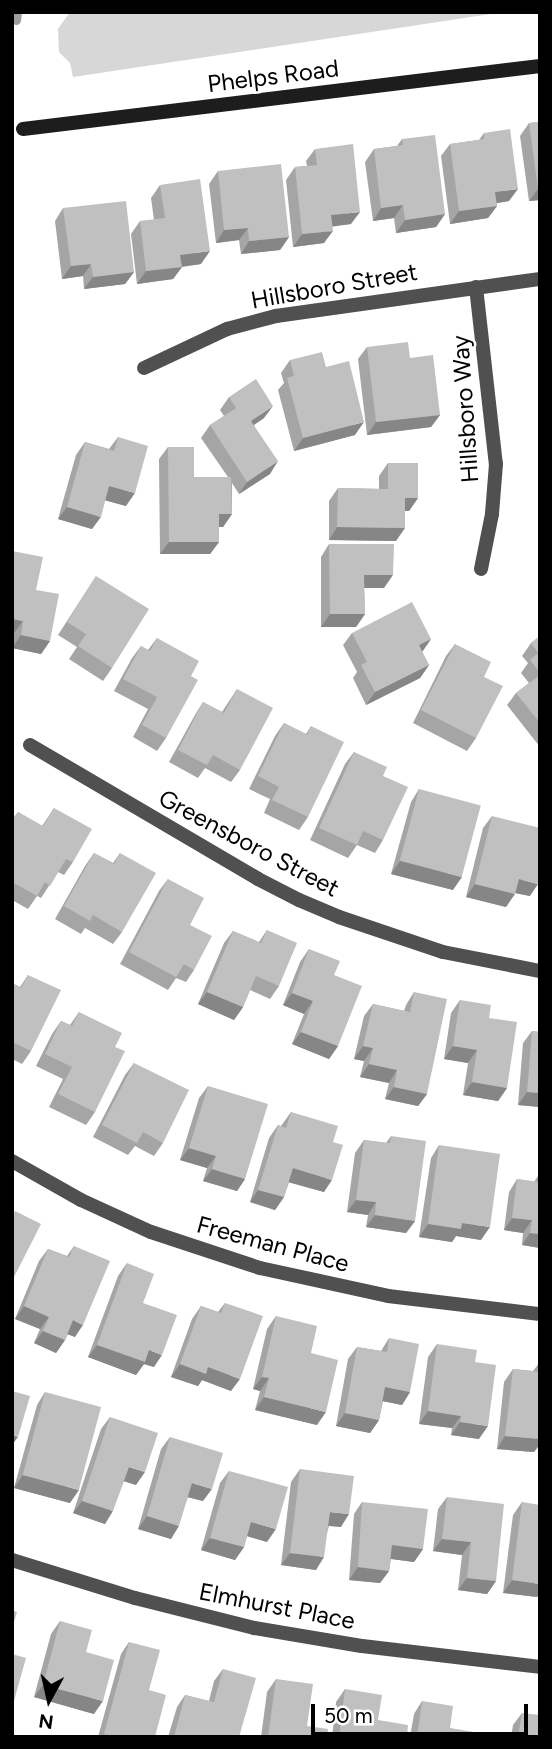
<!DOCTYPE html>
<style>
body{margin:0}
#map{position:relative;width:552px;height:1749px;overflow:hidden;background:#fff;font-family:Figtree,sans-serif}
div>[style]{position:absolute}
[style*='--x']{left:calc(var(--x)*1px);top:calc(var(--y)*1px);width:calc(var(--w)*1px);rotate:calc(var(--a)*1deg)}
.green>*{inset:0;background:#d7d7d7}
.stream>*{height:9px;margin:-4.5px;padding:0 4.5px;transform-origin:4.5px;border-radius:4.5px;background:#9e9e9e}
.street>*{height:14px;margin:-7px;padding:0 7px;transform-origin:7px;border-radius:7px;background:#505050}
.secondary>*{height:14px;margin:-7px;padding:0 7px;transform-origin:7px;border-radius:7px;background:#1d1d1d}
.wall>*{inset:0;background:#a5a5a5}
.shaded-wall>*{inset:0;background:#868686}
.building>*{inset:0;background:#c0c0c0;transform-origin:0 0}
span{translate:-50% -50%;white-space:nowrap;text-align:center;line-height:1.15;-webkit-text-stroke:5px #fff;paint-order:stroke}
.street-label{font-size:24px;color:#000}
.frame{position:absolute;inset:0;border:14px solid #000;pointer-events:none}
.north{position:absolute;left:14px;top:1665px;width:70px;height:70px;-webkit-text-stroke:5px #fff;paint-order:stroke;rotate:188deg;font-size:19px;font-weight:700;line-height:28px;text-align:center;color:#000}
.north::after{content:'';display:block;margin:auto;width:24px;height:32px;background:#000;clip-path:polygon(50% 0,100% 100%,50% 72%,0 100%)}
.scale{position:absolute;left:311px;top:1704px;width:217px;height:32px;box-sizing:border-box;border:4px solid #000;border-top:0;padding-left:9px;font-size:21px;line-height:24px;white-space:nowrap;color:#000;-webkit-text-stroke:5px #fff;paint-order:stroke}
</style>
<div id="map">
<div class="green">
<div style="clip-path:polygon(70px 12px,504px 12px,73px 77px,70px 63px,59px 52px,58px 29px)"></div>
</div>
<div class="stream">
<div style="--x:16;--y:20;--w:8;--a:-83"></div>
</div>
<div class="street">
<div style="--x:476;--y:287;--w:178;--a:83.6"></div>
<div style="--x:496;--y:464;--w:50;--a:94.6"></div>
<div style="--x:492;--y:514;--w:56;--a:101.3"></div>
<div style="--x:144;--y:368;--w:92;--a:-25.2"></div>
<div style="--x:227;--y:329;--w:51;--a:-14.9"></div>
<div style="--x:276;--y:316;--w:267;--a:-8"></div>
<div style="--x:30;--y:745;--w:264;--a:30.4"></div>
<div style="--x:258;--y:879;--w:46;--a:27.1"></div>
<div style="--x:299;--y:900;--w:43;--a:23"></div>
<div style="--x:339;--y:917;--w:110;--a:18.6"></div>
<div style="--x:443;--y:952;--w:99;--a:11.1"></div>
<div style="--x:12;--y:1161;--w:79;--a:29.5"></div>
<div style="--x:81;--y:1200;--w:77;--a:24.6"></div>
<div style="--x:151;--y:1232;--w:115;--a:18.3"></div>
<div style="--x:260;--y:1268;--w:131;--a:12.3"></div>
<div style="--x:388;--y:1296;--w:153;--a:6.8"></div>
<div style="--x:12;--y:1560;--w:129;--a:17.2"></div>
<div style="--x:135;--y:1598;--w:123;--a:14.1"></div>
<div style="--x:254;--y:1628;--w:109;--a:9.5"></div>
<div style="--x:362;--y:1646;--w:179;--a:6.7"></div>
</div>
<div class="secondary">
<div style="--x:23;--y:129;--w:521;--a:-6.95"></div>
</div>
<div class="wall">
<div style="clip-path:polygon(540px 122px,540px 200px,529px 201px,520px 136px,529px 123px)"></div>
<div style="clip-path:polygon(484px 133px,509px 201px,497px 203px,497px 206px,488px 218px,450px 224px,441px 156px,450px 144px,479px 140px)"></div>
<div style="clip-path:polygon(402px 139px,445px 214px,436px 227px,396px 233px,394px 218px,373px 221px,365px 162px,374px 149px,397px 146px)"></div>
<div style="clip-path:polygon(315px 149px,351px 224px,332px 226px,324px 243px,293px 247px,286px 180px,295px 167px,307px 166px,306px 161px)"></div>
<div style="clip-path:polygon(218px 171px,289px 237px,280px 250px,241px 254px,239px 240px,216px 243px,209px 184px)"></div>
<div style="clip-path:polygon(160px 185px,201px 264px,182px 267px,173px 279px,137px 284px,131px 234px,140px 221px,154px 220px,151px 198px)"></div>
<div style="clip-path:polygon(63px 208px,134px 272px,125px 284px,84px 289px,83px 276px,62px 279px,55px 221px)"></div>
<div style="clip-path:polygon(367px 347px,410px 358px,440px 415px,431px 427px,367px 435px,358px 359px)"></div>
<div style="clip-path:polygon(290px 360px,326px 367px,355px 435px,294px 451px,278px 390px,284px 383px,281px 373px)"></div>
<div style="clip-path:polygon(229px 397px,264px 418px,254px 425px,270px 474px,239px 494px,232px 483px,232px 514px,223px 527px,219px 527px,219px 542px,210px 554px,160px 554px,159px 459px,168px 447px,194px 477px,228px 477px,201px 438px,210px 425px,224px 416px,220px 410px)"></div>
<div style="clip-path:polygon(118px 437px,126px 506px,105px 500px,92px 529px,58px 519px,76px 455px,85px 442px,109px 449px)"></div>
<div style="clip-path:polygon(388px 463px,418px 498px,409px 511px,405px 511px,396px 541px,329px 540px,329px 501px,338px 488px,379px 489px,379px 476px)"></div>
<div style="clip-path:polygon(329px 544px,384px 588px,364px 588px,365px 614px,356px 627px,321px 627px,321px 557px)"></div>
<div style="clip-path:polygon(12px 551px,36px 590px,50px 641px,41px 654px,12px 648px,14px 633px,12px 633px)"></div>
<div style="clip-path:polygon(96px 576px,112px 668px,103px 681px,69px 659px,77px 647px,58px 635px)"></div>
<div style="clip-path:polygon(352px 633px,431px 639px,422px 652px,429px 665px,420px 678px,366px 705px,353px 678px,357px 672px,343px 645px)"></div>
<div style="clip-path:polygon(540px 636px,540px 747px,507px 705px,516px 693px,529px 683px,521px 673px,528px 663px,522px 656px,531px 643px)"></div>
<div style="clip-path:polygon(157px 638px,191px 676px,166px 738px,157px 751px,133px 737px,148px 709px,114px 691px,132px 658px,141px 646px,148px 650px)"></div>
<div style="clip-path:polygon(455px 644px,484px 677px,476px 738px,467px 751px,413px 723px,446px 656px)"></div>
<div style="clip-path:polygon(237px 689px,240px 770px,231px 782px,205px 768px,198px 778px,169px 762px,195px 715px,203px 702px,222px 712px)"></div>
<div style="clip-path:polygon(284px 723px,306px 734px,311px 726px,308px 817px,299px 830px,264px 813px,270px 799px,249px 789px,275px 736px)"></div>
<div style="clip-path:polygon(354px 752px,383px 776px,383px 840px,375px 853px,357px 845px,348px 858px,310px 840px,345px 764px)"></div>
<div style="clip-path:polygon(419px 789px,453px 890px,391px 874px,411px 802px)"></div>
<div style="clip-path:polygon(54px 808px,73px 862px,64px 875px,58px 872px,41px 898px,37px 896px,28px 909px,12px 900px,12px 820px,18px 812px,42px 826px)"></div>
<div style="clip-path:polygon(492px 816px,530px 896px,515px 893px,506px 907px,466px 897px,483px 828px)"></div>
<div style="clip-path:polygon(94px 853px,113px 863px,120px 853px,122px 932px,113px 944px,85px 928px,81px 934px,55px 919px,85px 866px)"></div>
<div style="clip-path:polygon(168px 879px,194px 970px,186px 982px,176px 978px,168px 990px,120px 964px,159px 891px)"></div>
<div style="clip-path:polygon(267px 930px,279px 986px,270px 999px,250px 990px,243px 1007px,234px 1020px,198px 1004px,224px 943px,233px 931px,259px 942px)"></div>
<div style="clip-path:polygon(309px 949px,334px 975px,338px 1046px,329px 1059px,292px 1044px,304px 1014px,283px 1005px,300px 962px)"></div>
<div style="clip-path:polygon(28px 975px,31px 1051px,22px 1064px,12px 1059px,12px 983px,20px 987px)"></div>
<div style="clip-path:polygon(414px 992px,427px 1094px,418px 1106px,385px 1099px,389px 1083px,360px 1077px,364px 1061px,354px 1059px,364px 1016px,373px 1004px,404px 1011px,406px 1005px)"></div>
<div style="clip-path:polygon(460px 1000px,507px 1088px,498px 1101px,463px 1095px,468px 1063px,444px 1059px,451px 1013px)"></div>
<div style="clip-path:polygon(79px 1012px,115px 1047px,95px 1112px,86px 1125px,49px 1107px,63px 1079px,36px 1066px,52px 1034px,61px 1021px,70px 1025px)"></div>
<div style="clip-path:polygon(532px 1031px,540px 1032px,540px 1107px,518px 1105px,523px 1043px)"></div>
<div style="clip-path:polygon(134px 1063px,163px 1143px,154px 1156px,135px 1146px,128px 1155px,93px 1137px,125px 1075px)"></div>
<div style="clip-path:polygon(208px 1086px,245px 1179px,237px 1191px,203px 1181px,207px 1168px,180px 1160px,199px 1098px)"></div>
<div style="clip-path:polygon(291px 1112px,333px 1142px,324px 1192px,289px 1182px,284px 1197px,275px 1210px,250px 1202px,269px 1138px,278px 1125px,281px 1126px)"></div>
<div style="clip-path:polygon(391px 1136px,415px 1221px,406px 1233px,366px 1227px,368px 1215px,347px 1212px,355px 1153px,364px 1140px,386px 1143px)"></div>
<div style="clip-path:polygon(439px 1145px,481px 1240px,456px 1236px,452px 1242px,419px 1237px,431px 1158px)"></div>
<div style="clip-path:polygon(540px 1173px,540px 1248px,522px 1245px,523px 1233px,504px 1230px,509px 1192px,517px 1179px,534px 1182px)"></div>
<div style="clip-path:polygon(74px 1246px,75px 1337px,68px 1334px,65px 1340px,56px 1353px,34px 1343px,40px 1329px,15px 1319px,39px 1261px,48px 1249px,67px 1256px)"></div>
<div style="clip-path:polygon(127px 1263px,143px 1303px,154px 1367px,144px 1364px,136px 1375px,88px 1357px,118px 1276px)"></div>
<div style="clip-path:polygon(225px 1303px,231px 1391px,202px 1380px,198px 1386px,171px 1377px,192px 1319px,201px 1306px,218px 1312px)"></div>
<div style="clip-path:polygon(276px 1316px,317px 1425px,255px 1410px,260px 1391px,253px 1389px,267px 1329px)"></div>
<div style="clip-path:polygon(389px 1338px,410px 1392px,402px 1405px,383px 1401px,379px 1420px,370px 1433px,336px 1426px,348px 1359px,357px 1347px,381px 1351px)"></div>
<div style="clip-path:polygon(437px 1344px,479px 1439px,451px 1435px,452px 1428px,419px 1424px,428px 1357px)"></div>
<div style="clip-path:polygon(540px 1362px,540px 1444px,534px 1452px,497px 1449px,504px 1382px,513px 1369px,533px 1371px)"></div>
<div style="clip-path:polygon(45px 1392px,70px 1503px,14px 1488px,37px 1405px)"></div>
<div style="clip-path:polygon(110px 1417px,136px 1485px,124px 1481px,105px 1524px,73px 1513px,101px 1429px)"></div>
<div style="clip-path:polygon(170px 1437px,203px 1501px,188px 1497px,171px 1539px,138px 1529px,161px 1449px)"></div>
<div style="clip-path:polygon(300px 1469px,341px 1527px,329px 1526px,316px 1570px,281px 1565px,291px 1482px)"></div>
<div style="clip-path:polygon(229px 1471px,267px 1542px,247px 1536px,244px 1547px,235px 1560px,201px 1550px,220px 1483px)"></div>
<div style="clip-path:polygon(447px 1497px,496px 1581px,487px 1594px,458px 1590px,462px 1555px,433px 1551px,438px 1509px)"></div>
<div style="clip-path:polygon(362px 1502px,423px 1549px,414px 1562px,391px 1559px,389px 1571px,380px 1583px,349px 1580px,354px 1514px)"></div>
<div style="clip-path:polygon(522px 1502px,537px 1597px,503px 1593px,513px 1515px)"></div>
<div style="clip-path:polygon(60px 1621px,86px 1652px,94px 1714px,34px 1697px,51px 1634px)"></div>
<div style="clip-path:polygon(129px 1642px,149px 1690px,155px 1737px,98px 1737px,121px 1654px)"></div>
<div style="clip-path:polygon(223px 1669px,239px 1737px,168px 1737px,177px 1707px,185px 1695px,209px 1701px,214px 1681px)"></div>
<div style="clip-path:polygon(276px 1679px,307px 1726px,327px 1737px,261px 1737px,267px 1692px)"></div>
<div style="clip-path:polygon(345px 1689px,378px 1720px,407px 1737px,332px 1737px,336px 1702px)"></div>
<div style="clip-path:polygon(422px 1701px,450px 1728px,474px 1737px,410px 1737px,414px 1714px)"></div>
<div style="clip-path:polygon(522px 1713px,540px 1737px,511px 1737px,513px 1725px)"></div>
</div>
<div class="shaded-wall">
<div style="clip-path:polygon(540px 188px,540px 200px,529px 201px,538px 189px)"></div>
<div style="clip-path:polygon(518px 189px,509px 201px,486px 205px,495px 192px)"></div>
<div style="clip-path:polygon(403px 205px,394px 218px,373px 221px,381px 208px)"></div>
<div style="clip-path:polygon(497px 206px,488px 218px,450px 224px,459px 211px)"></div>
<div style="clip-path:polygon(360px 212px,351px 224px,322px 228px,331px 215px)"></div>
<div style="clip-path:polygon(445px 214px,436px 227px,396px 233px,405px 220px)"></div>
<div style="clip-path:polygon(248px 228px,239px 240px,216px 243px,224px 230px)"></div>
<div style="clip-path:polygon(333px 231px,324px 243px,293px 247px,302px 234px)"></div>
<div style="clip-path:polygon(289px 237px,280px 250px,241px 254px,249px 241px)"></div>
<div style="clip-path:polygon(210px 251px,201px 264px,171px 268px,180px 255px)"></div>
<div style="clip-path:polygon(91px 264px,83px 276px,62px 279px,71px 266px)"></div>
<div style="clip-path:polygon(182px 267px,173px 279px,137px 284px,146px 271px)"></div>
<div style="clip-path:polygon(134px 272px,125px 284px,84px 289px,93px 277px)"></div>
<div style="clip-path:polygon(273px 406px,264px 418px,242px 433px,251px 421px)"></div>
<div style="clip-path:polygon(440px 415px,431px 427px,367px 435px,376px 422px)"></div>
<div style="clip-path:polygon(364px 422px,355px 435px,294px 451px,303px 438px)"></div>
<div style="clip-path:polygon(278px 461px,270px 474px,239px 494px,247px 482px)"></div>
<div style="clip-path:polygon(109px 486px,135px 493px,126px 506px,100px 499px)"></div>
<div style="clip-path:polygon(405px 498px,418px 498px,409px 511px,396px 511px)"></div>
<div style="clip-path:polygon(67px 507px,101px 517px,92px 529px,58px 519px)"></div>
<div style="clip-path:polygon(219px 514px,232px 514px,223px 527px,210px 527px)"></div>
<div style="clip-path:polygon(337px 527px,405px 528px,396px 541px,329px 540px)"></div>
<div style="clip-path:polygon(169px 542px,219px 542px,210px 554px,160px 554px)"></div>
<div style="clip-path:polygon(364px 575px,393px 575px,384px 588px,356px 588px)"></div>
<div style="clip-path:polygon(330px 614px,365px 614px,356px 627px,321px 627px)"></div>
<div style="clip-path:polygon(12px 619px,23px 621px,14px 633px,12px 633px)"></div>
<div style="clip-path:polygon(21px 635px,50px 641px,41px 654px,12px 648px)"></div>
<div style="clip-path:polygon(431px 639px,422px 652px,419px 645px)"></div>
<div style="clip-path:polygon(429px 665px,420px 678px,366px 705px,375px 692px)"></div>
<div style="clip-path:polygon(400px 861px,462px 877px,453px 890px,391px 874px)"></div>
<div style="clip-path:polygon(519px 879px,538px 884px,530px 896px,510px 892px)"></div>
<div style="clip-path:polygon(475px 884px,515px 894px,506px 907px,466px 897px)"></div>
<div style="clip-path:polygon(207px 992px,243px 1007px,234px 1020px,198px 1004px)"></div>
<div style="clip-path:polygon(292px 993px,313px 1001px,304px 1014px,283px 1005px)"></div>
<div style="clip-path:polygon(301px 1032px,338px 1046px,329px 1059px,292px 1044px)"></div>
<div style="clip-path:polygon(363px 1046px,373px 1048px,364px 1061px,354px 1059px)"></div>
<div style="clip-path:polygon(453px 1046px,477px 1050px,468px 1063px,444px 1059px)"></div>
<div style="clip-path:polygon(369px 1064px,397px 1070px,389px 1083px,360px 1077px)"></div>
<div style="clip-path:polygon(472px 1082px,507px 1088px,498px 1101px,463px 1095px)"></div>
<div style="clip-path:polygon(394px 1087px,427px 1094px,418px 1106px,385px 1099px)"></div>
<div style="clip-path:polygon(527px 1092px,540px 1093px,540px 1107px,518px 1105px)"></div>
<div style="clip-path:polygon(189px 1148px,216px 1156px,207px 1168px,180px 1160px)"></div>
<div style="clip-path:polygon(293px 1168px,332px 1180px,324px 1192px,284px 1181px)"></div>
<div style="clip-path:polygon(212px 1169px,245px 1179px,237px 1191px,203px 1181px)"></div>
<div style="clip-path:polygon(258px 1190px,284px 1197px,275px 1210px,250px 1202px)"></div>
<div style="clip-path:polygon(356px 1200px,376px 1202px,368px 1215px,347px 1212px)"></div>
<div style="clip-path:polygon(375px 1215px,415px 1221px,406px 1233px,366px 1227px)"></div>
<div style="clip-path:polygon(512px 1218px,532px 1220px,523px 1233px,504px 1230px)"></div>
<div style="clip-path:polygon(462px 1223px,490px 1227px,481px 1240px,456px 1236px,452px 1242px,419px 1237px,428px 1224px)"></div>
<div style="clip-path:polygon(530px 1233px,540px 1234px,540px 1248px,522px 1245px)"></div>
<div style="clip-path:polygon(24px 1306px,49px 1317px,40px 1329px,15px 1319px)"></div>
<div style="clip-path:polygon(73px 1320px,83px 1325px,75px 1337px,64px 1333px)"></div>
<div style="clip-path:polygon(43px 1331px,65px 1340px,56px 1353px,34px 1343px)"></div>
<div style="clip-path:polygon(97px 1345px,149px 1350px,162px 1355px,154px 1367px,144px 1364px,136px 1375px,88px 1357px)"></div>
<div style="clip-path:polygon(180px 1364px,208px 1367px,240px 1379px,231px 1391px,202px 1380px,198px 1386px,171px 1377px)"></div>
<div style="clip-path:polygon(262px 1377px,269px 1378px,260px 1391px,253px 1389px)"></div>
<div style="clip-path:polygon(385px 1387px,410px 1392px,402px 1405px,377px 1400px)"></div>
<div style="clip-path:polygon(264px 1397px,326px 1412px,317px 1425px,255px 1410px)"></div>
<div style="clip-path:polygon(428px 1411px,461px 1416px,452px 1428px,419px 1424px)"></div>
<div style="clip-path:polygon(345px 1413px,379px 1420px,370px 1433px,336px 1426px)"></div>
<div style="clip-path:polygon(460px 1422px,488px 1426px,479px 1439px,451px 1435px)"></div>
<div style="clip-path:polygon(12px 1435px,18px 1437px,12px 1445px)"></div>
<div style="clip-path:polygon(505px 1436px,540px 1439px,540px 1444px,534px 1452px,497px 1449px)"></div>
<div style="clip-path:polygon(129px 1467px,145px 1472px,136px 1485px,120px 1480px)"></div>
<div style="clip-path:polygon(23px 1475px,79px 1490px,70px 1503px,14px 1488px)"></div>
<div style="clip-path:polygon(192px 1483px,212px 1489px,203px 1501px,183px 1496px)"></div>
<div style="clip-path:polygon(82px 1501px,113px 1511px,105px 1524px,73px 1513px)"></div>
<div style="clip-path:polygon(330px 1512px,349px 1514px,341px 1527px,322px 1525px)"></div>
<div style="clip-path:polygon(147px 1516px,179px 1526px,171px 1539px,138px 1529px)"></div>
<div style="clip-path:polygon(251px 1522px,276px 1529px,267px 1542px,243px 1535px)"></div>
<div style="clip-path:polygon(210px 1538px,244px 1547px,235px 1560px,201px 1550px)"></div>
<div style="clip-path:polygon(442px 1539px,471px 1542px,462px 1555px,433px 1551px)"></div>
<div style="clip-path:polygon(392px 1545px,423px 1549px,414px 1562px,384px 1558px)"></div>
<div style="clip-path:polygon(290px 1553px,324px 1557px,316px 1570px,281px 1565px)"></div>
<div style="clip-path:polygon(358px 1567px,389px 1571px,380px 1583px,349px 1580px)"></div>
<div style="clip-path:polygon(467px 1578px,496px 1581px,487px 1594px,458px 1590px)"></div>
<div style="clip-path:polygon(512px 1580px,540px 1584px,540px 1594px,537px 1597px,503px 1593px)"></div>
<div style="clip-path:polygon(43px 1685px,103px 1701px,94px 1714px,34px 1697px)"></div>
</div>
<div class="building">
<div style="clip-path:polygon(540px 122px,540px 188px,538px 189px,529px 123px)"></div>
<div style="clip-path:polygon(510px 129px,518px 189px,495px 192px,497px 206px,459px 211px,450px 144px,484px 139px,484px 133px)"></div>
<div style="clip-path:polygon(435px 135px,445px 214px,405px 220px,403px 205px,381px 208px,374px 149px,403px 145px,402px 139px)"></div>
<div style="clip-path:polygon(353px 144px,360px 212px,331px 215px,333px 231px,302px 234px,295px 167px,317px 165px,315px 149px)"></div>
<div style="clip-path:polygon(281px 164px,289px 237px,249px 241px,248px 228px,224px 230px,218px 171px)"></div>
<div style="clip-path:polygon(200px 179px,210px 251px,180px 255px,182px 267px,146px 271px,140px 221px,165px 218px,160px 185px)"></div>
<div style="clip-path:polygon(126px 201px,134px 272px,93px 277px,91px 264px,71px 266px,63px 208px)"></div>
<div style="clip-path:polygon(408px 342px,410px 358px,433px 355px,440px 415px,376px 422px,367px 347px)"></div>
<div style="clip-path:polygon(322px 352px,326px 367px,349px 361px,364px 422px,303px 438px,287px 378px,294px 376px,290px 360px)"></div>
<div style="clip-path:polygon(256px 379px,273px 406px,251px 421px,278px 461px,247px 482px,210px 425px,236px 408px,229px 397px)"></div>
<div style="clip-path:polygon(118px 437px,148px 446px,135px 493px,109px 486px,101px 517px,67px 507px,85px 442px,114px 451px)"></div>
<div style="clip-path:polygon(168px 447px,194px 447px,194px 477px,231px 477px,232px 514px,219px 514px,219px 542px,169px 542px)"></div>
<div style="clip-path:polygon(388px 463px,418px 463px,418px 498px,405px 498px,405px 528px,337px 527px,338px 488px,388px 489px)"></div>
<div style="clip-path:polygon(329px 544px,394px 544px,393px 575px,364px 575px,365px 614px,330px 614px)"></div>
<div style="clip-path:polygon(12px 551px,43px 557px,36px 590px,59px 594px,50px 641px,21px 635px,23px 621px,12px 619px)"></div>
<div style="clip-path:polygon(96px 576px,149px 609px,112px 668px,78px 646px,86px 634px,67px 622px)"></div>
<div style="clip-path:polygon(412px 602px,431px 639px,419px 645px,429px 665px,375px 692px,361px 665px,367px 662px,352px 633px)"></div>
<div style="clip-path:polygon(540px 636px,540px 673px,530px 660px,538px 653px,531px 643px)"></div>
<div style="clip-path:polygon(157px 638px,199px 661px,191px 676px,198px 680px,166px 738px,142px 725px,157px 697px,123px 679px,141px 646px,150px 651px)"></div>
<div style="clip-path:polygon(455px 644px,491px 662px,484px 677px,503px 686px,476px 738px,421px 710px)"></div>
<div style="clip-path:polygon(540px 675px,540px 723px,516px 693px)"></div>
<div style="clip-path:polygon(237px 689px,273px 708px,240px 770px,213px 755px,207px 765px,178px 750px,203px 702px,224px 713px)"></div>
<div style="clip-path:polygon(284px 723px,307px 735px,311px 726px,344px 742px,308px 817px,272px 800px,279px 787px,258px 776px)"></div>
<div style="clip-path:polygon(354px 752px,387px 767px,383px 776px,408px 787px,383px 840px,363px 831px,357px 845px,319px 828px)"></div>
<div style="left:419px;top:789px;width:64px;height:74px;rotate:15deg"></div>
<div style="clip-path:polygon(54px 808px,92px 829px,73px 862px,66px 859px,50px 886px,45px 882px,37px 896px,12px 882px,12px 821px,18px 812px,43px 826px)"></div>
<div style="clip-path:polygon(492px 816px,540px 828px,540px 879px,538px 884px,519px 879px,515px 894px,475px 884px)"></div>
<div style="clip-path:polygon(94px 853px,114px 864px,120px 853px,156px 873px,122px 932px,93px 915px,90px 921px,64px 906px)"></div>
<div style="clip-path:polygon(168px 879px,204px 898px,190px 925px,212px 936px,194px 970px,184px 964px,176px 977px,129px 952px)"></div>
<div style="clip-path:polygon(267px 930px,297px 943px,279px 986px,256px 976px,243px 1007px,207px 992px,233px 931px,261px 943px)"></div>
<div style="clip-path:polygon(309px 949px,340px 961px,334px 975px,362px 986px,338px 1046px,301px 1032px,313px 1001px,292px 993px)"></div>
<div style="clip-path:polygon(28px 975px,61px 990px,31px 1051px,12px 1042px,12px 983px,21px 988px)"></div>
<div style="clip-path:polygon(414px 992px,447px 999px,427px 1094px,394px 1087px,397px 1070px,369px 1064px,373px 1048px,363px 1046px,373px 1004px,410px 1012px)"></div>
<div style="clip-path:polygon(460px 1000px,491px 1005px,489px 1018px,517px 1022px,507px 1088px,472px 1082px,477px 1050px,453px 1046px)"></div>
<div style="clip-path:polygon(79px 1012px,122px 1033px,115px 1047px,125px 1051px,95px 1112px,58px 1094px,72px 1067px,45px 1054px,61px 1021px,72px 1026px)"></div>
<div style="clip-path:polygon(532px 1031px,540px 1032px,540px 1093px,527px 1092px)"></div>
<div style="clip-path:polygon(134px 1063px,189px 1090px,163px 1143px,143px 1132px,137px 1143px,102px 1125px)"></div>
<div style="clip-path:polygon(208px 1086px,268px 1104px,245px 1179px,212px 1169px,216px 1156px,189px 1148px)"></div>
<div style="clip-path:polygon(291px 1112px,338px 1126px,333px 1142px,343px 1145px,332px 1180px,293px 1168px,284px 1197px,258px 1190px,278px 1125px,286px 1128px)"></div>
<div style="clip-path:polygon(391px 1136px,426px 1141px,415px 1221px,375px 1215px,376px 1202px,356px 1200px,364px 1140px,390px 1143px)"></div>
<div style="clip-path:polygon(439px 1145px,500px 1154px,490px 1227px,462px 1223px,461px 1229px,428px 1224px)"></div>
<div style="clip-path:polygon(517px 1179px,540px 1182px,540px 1234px,530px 1233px,532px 1220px,512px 1218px)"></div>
<div style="clip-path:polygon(15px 1211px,41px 1224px,12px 1281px,12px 1217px)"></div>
<div style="clip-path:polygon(74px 1246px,110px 1261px,83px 1325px,73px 1320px,65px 1340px,43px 1331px,49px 1317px,24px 1306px,48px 1249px,69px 1257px)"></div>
<div style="clip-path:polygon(127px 1263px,154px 1274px,143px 1303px,177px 1315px,162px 1355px,149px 1350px,145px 1362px,97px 1345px)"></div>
<div style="clip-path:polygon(225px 1303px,263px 1316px,240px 1379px,208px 1367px,206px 1374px,180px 1364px,201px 1306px,221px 1313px)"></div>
<div style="clip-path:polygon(276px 1316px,317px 1326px,311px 1353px,338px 1360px,326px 1412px,264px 1397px,269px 1378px,262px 1377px)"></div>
<div style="clip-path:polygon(389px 1338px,419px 1344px,410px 1392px,385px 1387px,379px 1420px,345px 1413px,357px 1347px,387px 1352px)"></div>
<div style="clip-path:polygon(437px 1344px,477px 1350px,475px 1362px,496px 1365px,488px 1426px,460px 1422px,461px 1416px,428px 1411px)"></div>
<div style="clip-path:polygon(513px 1369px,540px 1372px,540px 1439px,505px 1436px)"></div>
<div style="clip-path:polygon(12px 1391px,30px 1396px,18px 1437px,12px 1435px)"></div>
<div style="left:45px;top:1392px;width:58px;height:86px;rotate:15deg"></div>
<div style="clip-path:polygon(110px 1417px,158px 1433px,145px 1472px,129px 1467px,113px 1511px,82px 1501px)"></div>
<div style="clip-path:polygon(170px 1437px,223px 1453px,212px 1489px,192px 1483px,179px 1526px,147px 1516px)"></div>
<div style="clip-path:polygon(300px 1469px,354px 1476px,349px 1514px,330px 1512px,324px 1557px,290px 1553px)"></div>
<div style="clip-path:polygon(229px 1471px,288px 1487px,276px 1529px,251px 1522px,244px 1547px,210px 1538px)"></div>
<div style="clip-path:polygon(447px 1497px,504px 1504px,496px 1581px,467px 1578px,471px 1542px,442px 1539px)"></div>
<div style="clip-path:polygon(362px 1502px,428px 1509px,423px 1549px,392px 1545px,389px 1571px,358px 1567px)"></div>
<div style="clip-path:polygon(522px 1502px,540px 1505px,540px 1584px,512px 1580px)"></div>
<div style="clip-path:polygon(12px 1610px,17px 1612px,12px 1629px)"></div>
<div style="clip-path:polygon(60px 1621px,92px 1630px,86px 1652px,114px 1660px,103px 1701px,43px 1685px)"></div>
<div style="clip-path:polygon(129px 1642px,160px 1650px,149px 1690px,166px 1695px,155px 1737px,115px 1737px,104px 1734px)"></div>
<div style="clip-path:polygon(12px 1654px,26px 1658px,12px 1708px)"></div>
<div style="clip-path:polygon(223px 1669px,256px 1678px,239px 1737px,174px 1737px,185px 1695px,214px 1702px)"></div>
<div style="clip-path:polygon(276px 1679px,313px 1684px,307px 1726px,328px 1729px,327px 1737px,268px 1737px)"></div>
<div style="clip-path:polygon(345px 1689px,382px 1695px,378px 1720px,408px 1725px,407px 1737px,339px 1737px)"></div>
<div style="clip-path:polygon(422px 1701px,453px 1706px,450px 1728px,474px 1732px,474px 1737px,417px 1737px)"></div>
<div style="clip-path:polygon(522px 1713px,540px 1715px,540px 1737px,518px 1737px)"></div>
</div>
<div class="street-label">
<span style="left:273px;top:76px;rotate:-7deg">Phelps Road</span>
<span style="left:334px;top:286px;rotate:-10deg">Hillsboro Street</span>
<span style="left:465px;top:409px;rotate:-94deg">Hillsboro Way</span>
<span style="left:249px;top:843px;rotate:28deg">Greensboro Street</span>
<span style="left:273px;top:1244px;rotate:15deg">Freeman Place</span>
<span style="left:277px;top:1606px;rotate:11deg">Elmhurst Place</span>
</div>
<div class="frame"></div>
<div class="north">N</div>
<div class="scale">50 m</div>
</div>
